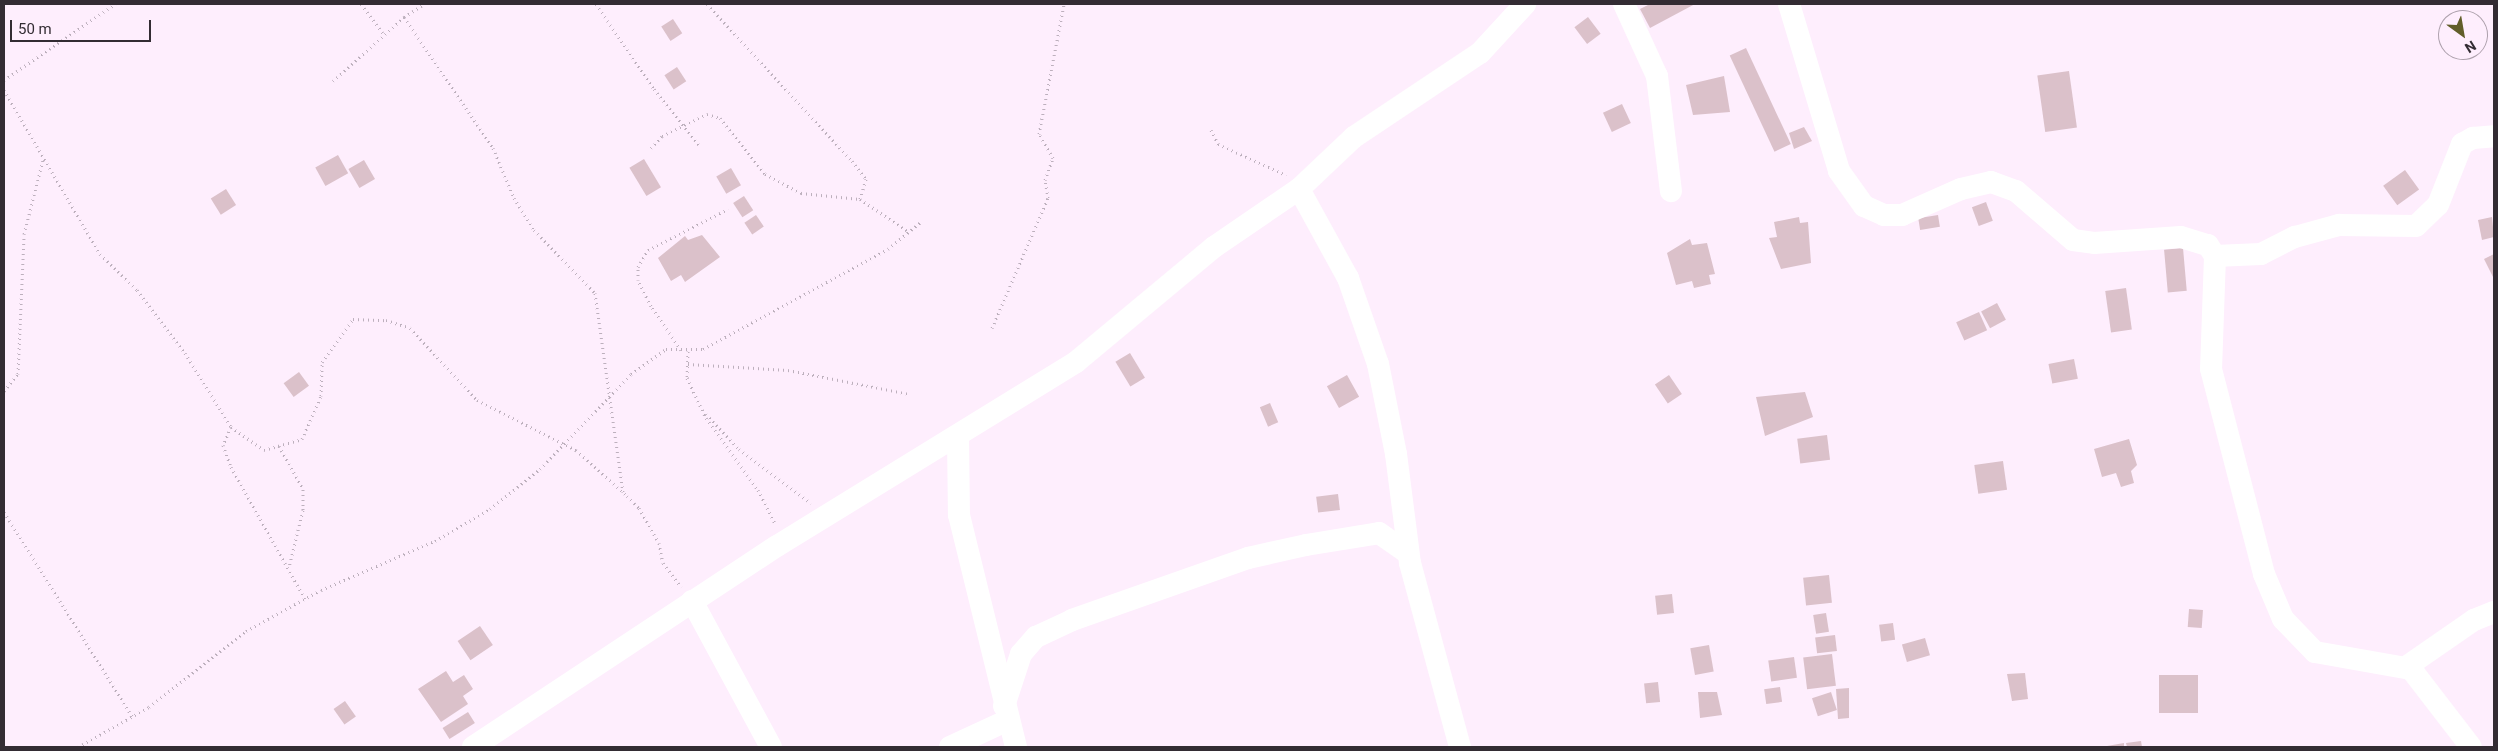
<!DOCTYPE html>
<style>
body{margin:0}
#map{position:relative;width:2498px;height:751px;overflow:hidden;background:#feeefd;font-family:Roboto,sans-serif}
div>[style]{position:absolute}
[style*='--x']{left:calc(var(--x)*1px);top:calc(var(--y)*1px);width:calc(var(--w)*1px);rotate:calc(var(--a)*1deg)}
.building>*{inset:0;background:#dbc1ca;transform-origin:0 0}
.path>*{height:3px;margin-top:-1.5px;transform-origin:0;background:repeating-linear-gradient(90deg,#bdb0bd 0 1px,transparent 0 5px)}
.minor>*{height:22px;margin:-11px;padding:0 11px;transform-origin:11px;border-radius:11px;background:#fff}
span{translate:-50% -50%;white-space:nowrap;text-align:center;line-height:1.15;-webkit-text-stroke:4px #feeefd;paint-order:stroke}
.frame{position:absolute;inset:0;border:5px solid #332c33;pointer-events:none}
.north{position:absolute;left:2438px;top:10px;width:50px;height:50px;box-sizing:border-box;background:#feeefd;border:1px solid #ada0ac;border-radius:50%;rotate:148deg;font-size:14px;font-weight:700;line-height:20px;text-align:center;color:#332c33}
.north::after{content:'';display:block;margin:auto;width:18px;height:22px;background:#625e2a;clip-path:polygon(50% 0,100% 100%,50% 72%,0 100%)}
.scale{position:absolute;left:10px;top:20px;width:141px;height:22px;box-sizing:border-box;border:2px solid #332c33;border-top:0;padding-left:6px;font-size:15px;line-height:18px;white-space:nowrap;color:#332c33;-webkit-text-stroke:4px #feeefd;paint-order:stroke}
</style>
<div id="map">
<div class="building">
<div style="clip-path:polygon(1650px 4px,1695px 4px,1650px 28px,1640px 9px)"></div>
<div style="left:1588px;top:17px;width:21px;height:17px;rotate:53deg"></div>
<div style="left:673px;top:19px;width:17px;height:14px;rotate:57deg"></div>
<div style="left:1746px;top:48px;width:106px;height:18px;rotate:65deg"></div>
<div style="left:677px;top:67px;width:17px;height:15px;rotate:57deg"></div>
<div style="left:2069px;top:71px;width:57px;height:32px;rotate:82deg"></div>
<div style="clip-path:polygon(1724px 76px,1730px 112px,1693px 115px,1686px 85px)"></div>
<div style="left:1622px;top:104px;width:21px;height:21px;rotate:65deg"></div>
<div style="clip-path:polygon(1804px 127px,1812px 141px,1794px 149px,1789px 133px)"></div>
<div style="left:338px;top:155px;width:21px;height:26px;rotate:61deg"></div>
<div style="left:644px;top:159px;width:33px;height:17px;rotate:59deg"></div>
<div style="left:364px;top:160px;width:22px;height:18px;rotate:60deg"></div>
<div style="left:731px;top:168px;width:20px;height:17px;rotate:60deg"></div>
<div style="left:2405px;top:170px;width:24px;height:27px;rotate:54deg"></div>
<div style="left:226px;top:189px;width:19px;height:18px;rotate:58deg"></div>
<div style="left:744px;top:196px;width:17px;height:13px;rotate:57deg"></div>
<div style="left:1986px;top:202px;width:20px;height:15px;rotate:70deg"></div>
<div style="left:756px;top:215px;width:14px;height:14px;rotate:56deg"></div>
<div style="left:1938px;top:215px;width:12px;height:20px;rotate:81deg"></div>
<div style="clip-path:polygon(1799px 217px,1800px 223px,1808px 222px,1811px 263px,1781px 269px,1769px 238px,1777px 237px,1774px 222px)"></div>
<div style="clip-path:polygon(2492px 217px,2494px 237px,2482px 240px,2478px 220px)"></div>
<div style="clip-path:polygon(702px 235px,720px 257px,685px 282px,681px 275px,671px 281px,658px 258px,685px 236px,688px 240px)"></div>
<div style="clip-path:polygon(1690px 239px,1692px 245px,1707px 243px,1715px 274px,1709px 275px,1711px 284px,1694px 288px,1692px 281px,1676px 285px,1667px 253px)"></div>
<div style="left:2183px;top:248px;width:43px;height:19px;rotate:85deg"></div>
<div style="clip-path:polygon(2494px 254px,2494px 279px,2484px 259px)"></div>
<div style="left:2126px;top:288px;width:42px;height:21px;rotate:82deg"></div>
<div style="left:1997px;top:303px;width:19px;height:18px;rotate:62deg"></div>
<div style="left:1979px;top:312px;width:20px;height:25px;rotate:66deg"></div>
<div style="left:1130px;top:353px;width:29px;height:17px;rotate:59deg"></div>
<div style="left:2074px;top:359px;width:20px;height:26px;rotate:79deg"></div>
<div style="left:299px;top:372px;width:17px;height:19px;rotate:54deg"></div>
<div style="left:1347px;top:375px;width:25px;height:23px;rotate:61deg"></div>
<div style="left:1669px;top:375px;width:23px;height:17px;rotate:56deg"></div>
<div style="clip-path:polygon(1805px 392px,1813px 417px,1765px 436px,1756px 397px)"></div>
<div style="left:1270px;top:403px;width:21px;height:11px;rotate:67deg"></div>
<div style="left:1827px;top:435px;width:25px;height:30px;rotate:83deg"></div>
<div style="clip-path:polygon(2129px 439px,2137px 465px,2131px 471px,2134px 483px,2121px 487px,2116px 473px,2102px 477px,2094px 449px)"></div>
<div style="left:2003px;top:461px;width:29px;height:29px;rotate:82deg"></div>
<div style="left:1338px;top:494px;width:16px;height:22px;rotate:83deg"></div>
<div style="left:1829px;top:575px;width:28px;height:26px;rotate:84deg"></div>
<div style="left:1672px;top:594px;width:19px;height:17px;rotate:84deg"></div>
<div style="left:2189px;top:609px;width:14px;height:18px;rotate:4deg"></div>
<div style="left:1826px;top:613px;width:19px;height:13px;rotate:81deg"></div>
<div style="left:1893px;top:623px;width:17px;height:14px;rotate:83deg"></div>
<div style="left:480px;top:626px;width:23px;height:27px;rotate:56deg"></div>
<div style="left:1835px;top:635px;width:16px;height:20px;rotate:83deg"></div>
<div style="left:1925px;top:638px;width:18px;height:24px;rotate:74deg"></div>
<div style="left:1709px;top:645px;width:27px;height:19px;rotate:80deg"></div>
<div style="left:1832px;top:654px;width:32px;height:29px;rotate:83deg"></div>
<div style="left:1794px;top:657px;width:21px;height:26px;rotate:82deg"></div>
<div style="clip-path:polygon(446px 671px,453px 682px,464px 675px,473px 689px,463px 696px,468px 704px,441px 722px,418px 689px)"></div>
<div style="clip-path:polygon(2025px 673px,2028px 699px,2012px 701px,2007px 674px)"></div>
<div style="left:2159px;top:675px;width:39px;height:38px"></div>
<div style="left:1658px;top:682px;width:20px;height:14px;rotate:84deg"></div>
<div style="left:1780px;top:687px;width:15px;height:16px;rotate:82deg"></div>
<div style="clip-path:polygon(1849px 688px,1849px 718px,1838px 719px,1836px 689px)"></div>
<div style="clip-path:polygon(1698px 692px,1717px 692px,1722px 715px,1700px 718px)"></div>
<div style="left:1831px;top:692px;width:19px;height:20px;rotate:72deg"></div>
<div style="left:345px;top:701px;width:19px;height:14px;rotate:55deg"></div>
<div style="left:468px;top:712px;width:13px;height:30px;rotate:58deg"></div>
<div style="clip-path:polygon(2141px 741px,2142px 747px,2127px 747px,2126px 743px)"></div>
<div style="clip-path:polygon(2124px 743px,2124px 747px,2107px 747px,2107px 746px)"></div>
</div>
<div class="path">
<div style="--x:361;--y:4;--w:36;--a:53"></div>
<div style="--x:596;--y:4;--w:103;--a:55.7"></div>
<div style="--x:654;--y:89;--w:72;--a:51.2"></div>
<div style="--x:707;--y:4;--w:214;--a:47.3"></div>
<div style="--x:852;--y:161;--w:23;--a:52"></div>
<div style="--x:866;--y:179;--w:21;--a:107"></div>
<div style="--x:404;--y:17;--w:24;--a:-33"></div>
<div style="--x:4;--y:80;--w:135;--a:-34.4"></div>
<div style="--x:333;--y:81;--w:96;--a:-42"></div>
<div style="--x:404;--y:17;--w:158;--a:55.8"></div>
<div style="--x:493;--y:148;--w:54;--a:67.2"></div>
<div style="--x:514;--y:198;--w:38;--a:58"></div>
<div style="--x:534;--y:230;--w:88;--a:45.9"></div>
<div style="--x:595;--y:293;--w:201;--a:82"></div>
<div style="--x:4;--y:90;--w:190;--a:59.7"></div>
<div style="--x:100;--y:254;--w:52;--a:44.2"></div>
<div style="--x:137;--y:290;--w:79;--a:52.7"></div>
<div style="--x:185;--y:353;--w:87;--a:58.1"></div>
<div style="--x:231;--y:427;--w:40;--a:34.9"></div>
<div style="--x:264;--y:450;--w:40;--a:-16"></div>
<div style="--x:302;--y:439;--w:47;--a:-66.2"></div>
<div style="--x:321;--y:396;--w:34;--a:-88"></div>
<div style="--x:322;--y:362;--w:53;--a:-54.2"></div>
<div style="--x:353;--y:319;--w:33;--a:2"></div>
<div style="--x:386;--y:320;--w:25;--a:18"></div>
<div style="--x:410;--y:328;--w:98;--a:47.1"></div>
<div style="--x:477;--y:400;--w:111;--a:26.8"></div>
<div style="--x:576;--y:450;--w:69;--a:42"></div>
<div style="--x:627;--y:496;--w:17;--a:45"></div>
<div style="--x:639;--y:508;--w:40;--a:60.3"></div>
<div style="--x:659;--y:543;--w:20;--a:79"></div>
<div style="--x:663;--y:563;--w:30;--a:53"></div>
<div style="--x:1211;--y:130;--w:16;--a:63"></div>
<div style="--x:1218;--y:144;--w:75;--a:24.5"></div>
<div style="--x:651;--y:148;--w:16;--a:-47"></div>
<div style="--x:662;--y:136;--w:50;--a:-26.1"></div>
<div style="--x:707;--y:114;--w:14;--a:17"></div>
<div style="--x:720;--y:118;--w:72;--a:51.2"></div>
<div style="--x:765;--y:174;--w:41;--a:27.8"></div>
<div style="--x:801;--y:193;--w:59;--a:5.8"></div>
<div style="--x:860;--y:199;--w:59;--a:34"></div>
<div style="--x:992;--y:328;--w:142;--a:-66.7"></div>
<div style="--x:1048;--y:198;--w:18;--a:-99"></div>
<div style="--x:1045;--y:180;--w:23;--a:-70"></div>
<div style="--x:1053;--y:158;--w:28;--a:-120"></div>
<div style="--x:1039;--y:134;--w:132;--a:-79.1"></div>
<div style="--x:681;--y:350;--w:53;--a:-124.3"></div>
<div style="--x:651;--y:306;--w:29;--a:-117"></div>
<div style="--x:638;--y:280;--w:13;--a:-90"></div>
<div style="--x:638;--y:267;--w:20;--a:-60"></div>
<div style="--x:648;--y:250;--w:90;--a:-27.1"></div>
<div style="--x:688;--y:351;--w:27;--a:92"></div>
<div style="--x:687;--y:378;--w:44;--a:64.6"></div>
<div style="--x:706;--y:418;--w:89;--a:54.2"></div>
<div style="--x:758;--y:490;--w:37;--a:63"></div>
<div style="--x:688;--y:364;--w:100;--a:3.4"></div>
<div style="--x:788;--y:370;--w:123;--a:11.2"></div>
<div style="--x:4;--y:391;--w:22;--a:-51"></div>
<div style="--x:18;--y:374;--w:140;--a:-87.5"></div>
<div style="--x:24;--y:234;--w:76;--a:-75.6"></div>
<div style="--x:706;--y:414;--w:48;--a:46.7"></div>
<div style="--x:739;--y:449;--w:90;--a:36.9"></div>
<div style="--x:231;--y:427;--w:20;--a:114"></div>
<div style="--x:223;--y:445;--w:23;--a:70"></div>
<div style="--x:231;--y:467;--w:151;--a:60.7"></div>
<div style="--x:279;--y:446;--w:49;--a:60.8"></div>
<div style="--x:303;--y:489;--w:21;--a:90"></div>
<div style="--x:303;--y:510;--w:59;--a:103.8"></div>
<div style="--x:4;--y:512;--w:241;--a:57.9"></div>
<div style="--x:78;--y:747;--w:81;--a:-29.4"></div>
<div style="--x:149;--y:707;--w:123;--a:-38.1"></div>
<div style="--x:246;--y:631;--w:85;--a:-28.7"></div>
<div style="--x:321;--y:590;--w:124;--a:-23.3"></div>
<div style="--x:435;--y:541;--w:64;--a:-30.2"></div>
<div style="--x:490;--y:509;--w:64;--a:-38.7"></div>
<div style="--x:540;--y:469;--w:132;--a:-46.2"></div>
<div style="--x:631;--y:374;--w:43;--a:-35.5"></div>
<div style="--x:666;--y:349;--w:37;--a:0"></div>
<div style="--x:703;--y:349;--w:210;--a:-28.4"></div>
<div style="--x:888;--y:249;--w:44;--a:-39.5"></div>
</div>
<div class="minor">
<div style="--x:1624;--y:4;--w:79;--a:65.4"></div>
<div style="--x:1657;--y:76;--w:116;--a:83.1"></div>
<div style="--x:1789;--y:4;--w:174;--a:73.3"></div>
<div style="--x:1839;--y:171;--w:43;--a:54.5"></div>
<div style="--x:1864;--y:206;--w:22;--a:24"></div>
<div style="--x:1884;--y:215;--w:18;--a:0"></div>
<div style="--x:1902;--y:215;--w:64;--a:-23.8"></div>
<div style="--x:1961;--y:189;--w:31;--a:-13"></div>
<div style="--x:1991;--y:182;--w:27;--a:20"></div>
<div style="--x:2016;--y:191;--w:75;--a:40.7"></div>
<div style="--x:2073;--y:240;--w:21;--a:8"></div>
<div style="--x:2094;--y:243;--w:87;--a:-3.9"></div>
<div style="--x:2181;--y:237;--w:28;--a:17"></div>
<div style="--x:2208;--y:245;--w:13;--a:58"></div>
<div style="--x:2215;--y:256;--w:113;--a:92"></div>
<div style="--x:2211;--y:369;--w:212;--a:75.5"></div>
<div style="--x:2264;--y:574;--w:49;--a:67.1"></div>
<div style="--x:2283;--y:619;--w:46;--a:45.9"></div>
<div style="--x:2315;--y:652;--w:97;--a:10"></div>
<div style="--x:2411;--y:669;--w:98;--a:52.4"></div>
<div style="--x:1299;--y:189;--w:102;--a:61.2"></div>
<div style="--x:1348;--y:278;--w:91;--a:70.8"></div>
<div style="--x:1378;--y:364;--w:92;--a:78.7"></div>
<div style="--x:1396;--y:454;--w:110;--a:82.7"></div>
<div style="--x:1410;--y:563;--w:191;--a:74.8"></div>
<div style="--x:2215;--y:256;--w:46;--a:-2.5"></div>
<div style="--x:2261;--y:254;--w:38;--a:-27"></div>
<div style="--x:2295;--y:237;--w:46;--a:-15.3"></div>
<div style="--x:2339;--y:225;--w:77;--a:0.7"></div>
<div style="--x:2416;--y:226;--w:30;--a:-44"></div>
<div style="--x:2438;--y:205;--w:66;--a:-68.5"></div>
<div style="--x:2462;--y:144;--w:13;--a:-29"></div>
<div style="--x:2473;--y:138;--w:21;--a:-5"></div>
<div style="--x:958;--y:437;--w:78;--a:89.3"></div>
<div style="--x:959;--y:515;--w:239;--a:76.2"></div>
<div style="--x:692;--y:601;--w:166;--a:61.6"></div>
<div style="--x:2406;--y:667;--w:83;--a:-34.7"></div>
<div style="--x:2474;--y:620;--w:22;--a:-22"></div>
<div style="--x:1004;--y:706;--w:55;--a:-71.9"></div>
<div style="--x:1021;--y:654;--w:23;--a:-49"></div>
<div style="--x:1036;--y:637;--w:40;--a:-25"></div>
<div style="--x:1072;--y:620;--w:187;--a:-19.4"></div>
<div style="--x:1248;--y:558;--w:59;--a:-12.6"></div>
<div style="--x:1306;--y:545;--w:74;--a:-9.3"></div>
<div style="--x:1379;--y:533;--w:35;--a:35"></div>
<div style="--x:473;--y:747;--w:364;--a:-33.5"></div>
<div style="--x:777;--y:546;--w:351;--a:-31.6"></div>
<div style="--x:1076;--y:362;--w:180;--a:-39.8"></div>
<div style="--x:1214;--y:247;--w:103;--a:-34.3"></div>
<div style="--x:1299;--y:189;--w:76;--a:-43.4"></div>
<div style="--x:1354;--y:137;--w:151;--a:-33.7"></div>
<div style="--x:1480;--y:53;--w:67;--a:-47.4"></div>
<div style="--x:950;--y:747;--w:62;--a:-24.9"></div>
</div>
<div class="frame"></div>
<div class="north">N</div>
<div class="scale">50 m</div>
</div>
